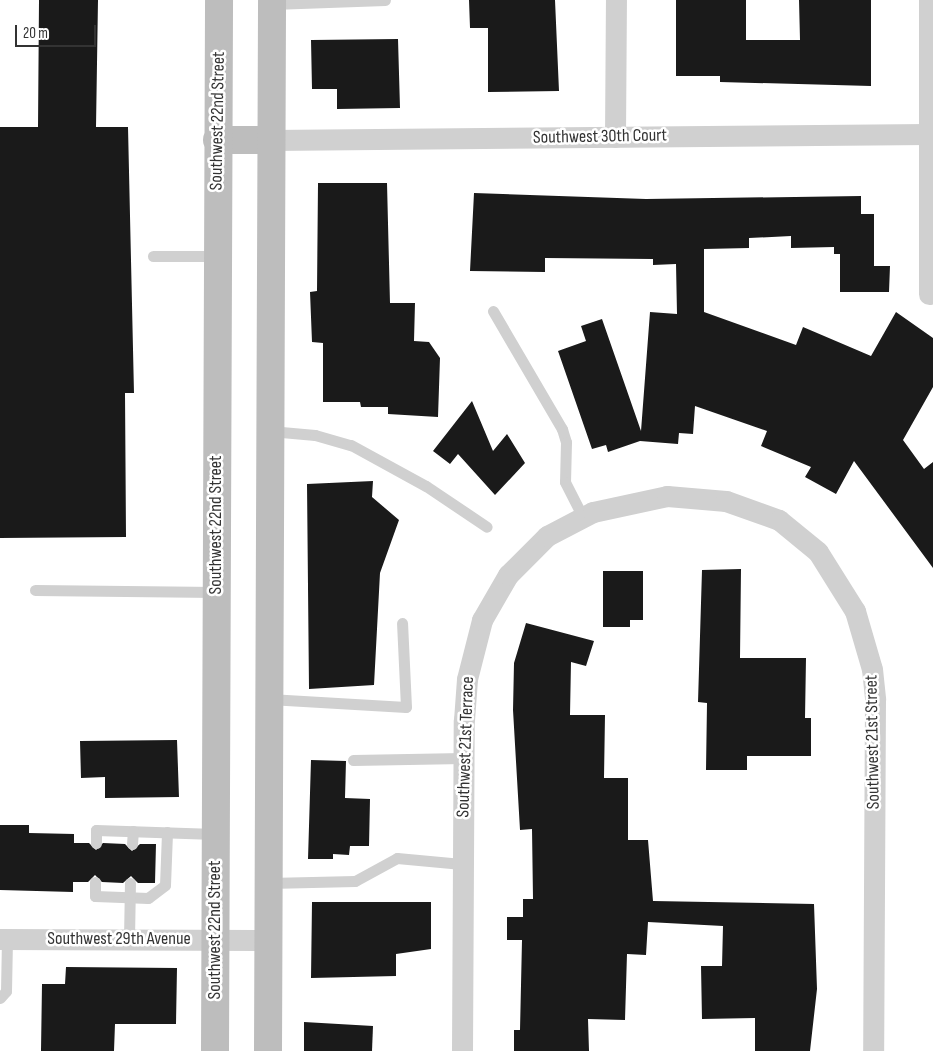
<!DOCTYPE html>
<style>
body{margin:0}
#map{position:relative;width:933px;height:1051px;overflow:hidden;background:#fff;font-family:"Sofia Sans Condensed",sans-serif}
div>[style]{position:absolute}
[style*='--x']{left:calc(var(--x)*1px);top:calc(var(--y)*1px);width:calc(var(--w)*1px);rotate:calc(var(--a)*1deg)}
.building>*{inset:0;background:#1a1a1a}
.service>*{height:11px;margin:-5.5px;padding:0 5.5px;transform-origin:5.5px;border-radius:5.5px;background:#d0d0d0}
.minor>*{height:21px;margin:-10.5px;padding:0 10.5px;transform-origin:10.5px;border-radius:10.5px;background:#d0d0d0}
.secondary>*{height:28px;margin:-14px;padding:0 14px;transform-origin:14px;border-radius:14px;background:#bdbdbd}
span{translate:-50% -50%;white-space:nowrap;text-align:center;line-height:1.15;-webkit-text-stroke:5px #fff;paint-order:stroke}
.street-label{font-size:18px;color:#333}
.scale{position:absolute;left:15px;top:25px;width:81px;height:22px;box-sizing:border-box;border:2px solid #333;border-top:0;padding-left:6px;font-size:15px;line-height:18px;white-space:nowrap;color:#333;-webkit-text-stroke:4px #fff;paint-order:stroke}
</style>
<div id="map">
<div class="building">
<div style="clip-path:polygon(39px 0,98px 0,96px 127px,128px 127px,134px 393px,125px 393px,126px 537px,0 538px,0 127px,38px 127px)"></div>
<div style="clip-path:polygon(469px 0,555px 0,559px 91px,488px 92px,488px 28px,470px 28px)"></div>
<div style="clip-path:polygon(676px 0,746px 0,746px 40px,800px 40px,799px 0,871px 0,871px 86px,720px 82px,720px 76px,676px 76px)"></div>
<div style="clip-path:polygon(398px 39px,400px 108px,337px 109px,337px 89px,312px 89px,311px 40px)"></div>
<div style="clip-path:polygon(318px 183px,387px 183px,390px 303px,415px 303px,414px 341px,429px 342px,440px 358px,438px 417px,388px 414px,388px 407px,361px 407px,360px 402px,323px 402px,323px 343px,312px 342px,310px 292px,317px 291px)"></div>
<div style="clip-path:polygon(474px 193px,646px 199px,861px 196px,861px 214px,874px 214px,874px 266px,890px 266px,889px 292px,840px 292px,840px 254px,834px 254px,834px 247px,791px 248px,791px 236px,749px 238px,749px 248px,704px 249px,704px 312px,796px 345px,803px 327px,871px 356px,896px 312px,933px 338px,933px 387px,903px 440px,924px 469px,933px 462px,933px 568px,854px 461px,836px 494px,805px 477px,811px 467px,761px 446px,767px 431px,695px 406px,693px 434px,679px 433px,678px 444px,640px 441px,608px 452px,606px 445px,592px 449px,558px 351px,586px 341px,581px 326px,602px 319px,641px 431px,650px 312px,677px 314px,676px 264px,653px 265px,653px 259px,545px 258px,545px 272px,470px 271px)"></div>
<div style="clip-path:polygon(472px 401px,493px 451px,507px 434px,525px 463px,495px 495px,458px 454px,450px 464px,433px 451px)"></div>
<div style="clip-path:polygon(373px 481px,372px 497px,399px 520px,380px 573px,374px 685px,309px 689px,307px 484px)"></div>
<div style="clip-path:polygon(741px 569px,740px 658px,806px 658px,805px 718px,811px 718px,811px 756px,747px 756px,747px 770px,706px 770px,707px 703px,698px 702px,702px 570px)"></div>
<div style="clip-path:polygon(603px 571px,643px 571px,643px 620px,630px 620px,630px 627px,603px 627px)"></div>
<div style="clip-path:polygon(526px 623px,594px 641px,586px 666px,571px 662px,570px 715px,605px 715px,604px 778px,628px 778px,628px 840px,648px 840px,653px 901px,814px 904px,817px 989px,810px 1051px,755px 1051px,755px 1018px,702px 1019px,701px 966px,722px 966px,723px 926px,648px 922px,646px 955px,627px 954px,625px 1020px,588px 1019px,589px 1051px,514px 1051px,514px 1030px,520px 1030px,522px 940px,507px 940px,507px 917px,523px 917px,523px 899px,533px 899px,532px 829px,520px 830px,513px 710px,514px 663px)"></div>
<div style="clip-path:polygon(177px 740px,179px 797px,105px 798px,105px 777px,81px 778px,80px 741px)"></div>
<div style="clip-path:polygon(311px 760px,346px 761px,345px 798px,370px 799px,369px 846px,350px 846px,349px 855px,333px 854px,333px 859px,308px 859px)"></div>
<div style="clip-path:polygon(0 825px,29px 825px,29px 833px,74px 834px,74px 843px,89px 843px,96px 850px,103px 843px,125px 844px,132px 851px,140px 844px,156px 844px,155px 883px,138px 883px,131px 876px,123px 883px,102px 882px,95px 875px,88px 882px,73px 882px,73px 892px,0 890px)"></div>
<div style="clip-path:polygon(312px 902px,431px 902px,431px 949px,396px 954px,396px 976px,311px 978px)"></div>
<div style="clip-path:polygon(66px 967px,177px 968px,176px 1024px,115px 1024px,114px 1051px,41px 1051px,42px 984px,65px 984px)"></div>
<div style="clip-path:polygon(304px 1022px,373px 1026px,372px 1051px,304px 1051px)"></div>
</div>
<div class="service">
<div style="--x:272;--y:4;--w:113;--a:-2"></div>
<div style="--x:153;--y:256;--w:63;--a:0"></div>
<div style="--x:493;--y:311;--w:137;--a:59.7"></div>
<div style="--x:562;--y:429;--w:14;--a:73"></div>
<div style="--x:566;--y:442;--w:40;--a:91.4"></div>
<div style="--x:565;--y:482;--w:38;--a:63"></div>
<div style="--x:270;--y:431;--w:45;--a:5.1"></div>
<div style="--x:315;--y:435;--w:37;--a:16"></div>
<div style="--x:351;--y:445;--w:85;--a:28.7"></div>
<div style="--x:426;--y:486;--w:73;--a:33.9"></div>
<div style="--x:35;--y:590;--w:181;--a:0.6"></div>
<div style="--x:269;--y:699;--w:137;--a:3.3"></div>
<div style="--x:406;--y:707;--w:84;--a:-92.7"></div>
<div style="--x:353;--y:760;--w:110;--a:-1"></div>
<div style="--x:96;--y:843;--w:13;--a:-90"></div>
<div style="--x:96;--y:830;--w:119;--a:1.9"></div>
<div style="--x:132;--y:844;--w:13;--a:-86"></div>
<div style="--x:95;--y:882;--w:14;--a:90"></div>
<div style="--x:95;--y:896;--w:53;--a:2.2"></div>
<div style="--x:148;--y:898;--w:21;--a:-37"></div>
<div style="--x:165;--y:885;--w:53;--a:-87.8"></div>
<div style="--x:269;--y:883;--w:86;--a:-1.3"></div>
<div style="--x:355;--y:881;--w:48;--a:-28.7"></div>
<div style="--x:397;--y:858;--w:65;--a:5.3"></div>
<div style="--x:129;--y:939;--w:56;--a:-89"></div>
<div style="--x:0;--y:998;--w:9;--a:-49"></div>
<div style="--x:6;--y:991;--w:52;--a:-88.9"></div>
</div>
<div class="minor">
<div style="--x:615;--y:137;--w:137;--a:-89.6"></div>
<div style="--x:271;--y:140;--w:657;--a:-0.52"></div>
<div style="--x:929;--y:294;--w:294;--a:-90"></div>
<div style="--x:0;--y:939;--w:269;--a:0.2"></div>
<div style="--x:462;--y:1051;--w:331;--a:-89.7"></div>
<div style="--x:464;--y:720;--w:41;--a:-85.8"></div>
<div style="--x:467;--y:679;--w:61;--a:-75.7"></div>
<div style="--x:482;--y:620;--w:52;--a:-60"></div>
<div style="--x:508;--y:575;--w:55;--a:-45"></div>
<div style="--x:547;--y:536;--w:52;--a:-27.6"></div>
<div style="--x:593;--y:512;--w:76;--a:-12.2"></div>
<div style="--x:667;--y:496;--w:59;--a:4.8"></div>
<div style="--x:726;--y:501;--w:56;--a:19.7"></div>
<div style="--x:779;--y:520;--w:50;--a:39.4"></div>
<div style="--x:818;--y:552;--w:70;--a:57.9"></div>
<div style="--x:855;--y:611;--w:60;--a:73.7"></div>
<div style="--x:872;--y:669;--w:31;--a:84"></div>
<div style="--x:875;--y:700;--w:351;--a:90.3"></div>
</div>
<div class="secondary">
<div style="--x:217;--y:140;--w:54;--a:0"></div>
<div style="--x:215;--y:1051;--w:1051;--a:-89.78"></div>
<div style="--x:268;--y:1051;--w:1051;--a:-89.78"></div>
</div>
<div class="street-label">
<span style="left:218px;top:121px;rotate:-89deg">Southwest 22nd Street</span>
<span style="left:600px;top:137px;rotate:-1deg">Southwest 30th Court</span>
<span style="left:216px;top:525px;rotate:-90deg">Southwest 22nd Street</span>
<span style="left:873px;top:742px;rotate:-91deg">Southwest 21st Street</span>
<span style="left:466px;top:747px;rotate:-88deg">Southwest 21st Terrace</span>
<span style="left:215px;top:930px;rotate:-90deg">Southwest 22nd Street</span>
<span style="left:119px;top:939px">Southwest 29th Avenue</span>
</div>
<div class="scale">20 m</div>
</div>
